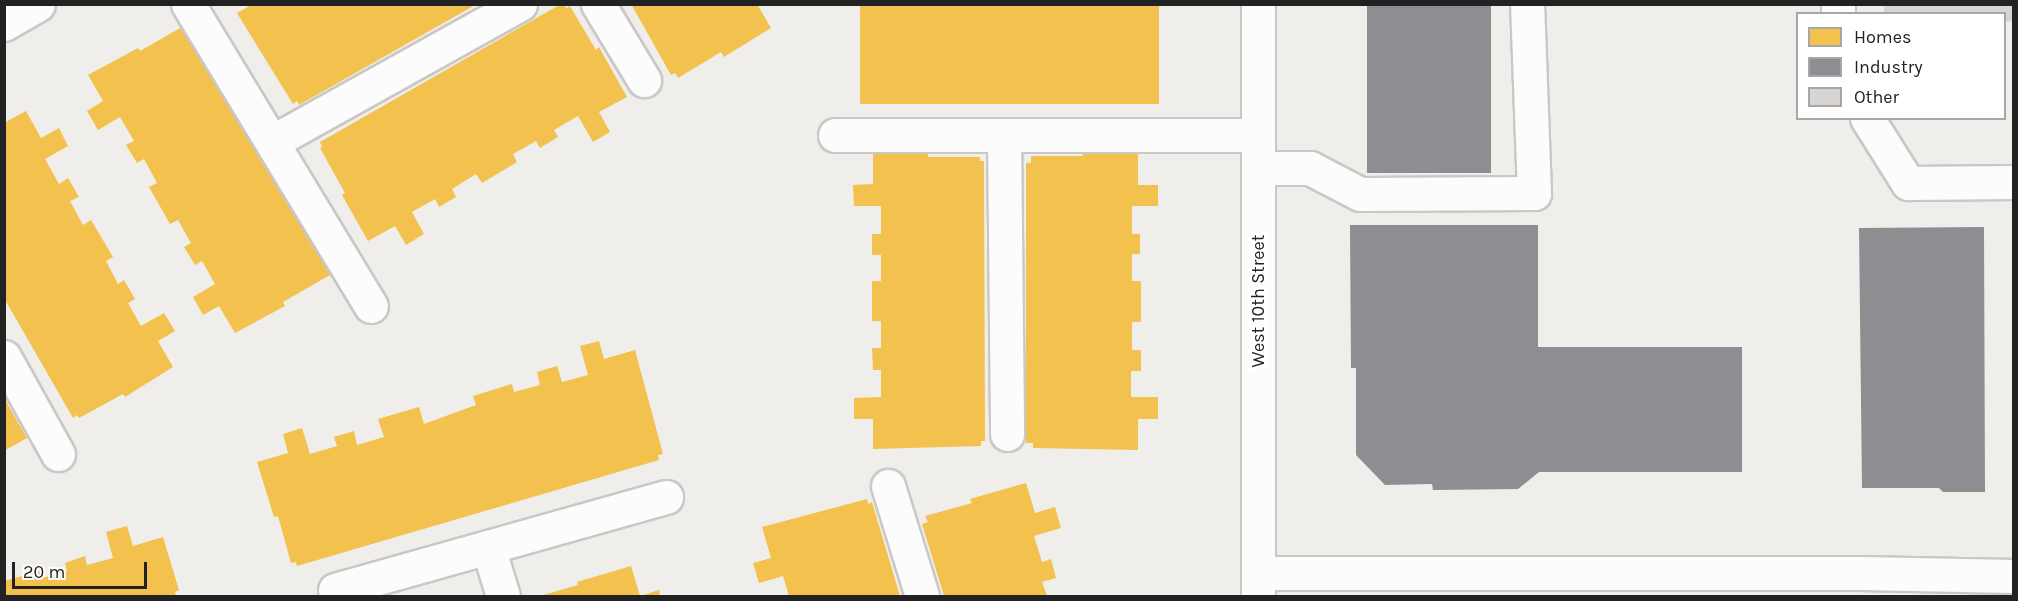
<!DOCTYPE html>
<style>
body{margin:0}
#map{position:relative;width:2018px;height:601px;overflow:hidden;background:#f0eeeb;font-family:Karla,sans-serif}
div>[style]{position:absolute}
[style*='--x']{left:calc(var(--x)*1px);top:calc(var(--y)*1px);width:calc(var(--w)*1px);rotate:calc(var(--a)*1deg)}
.homes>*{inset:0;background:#f2c14e;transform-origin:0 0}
.industry>*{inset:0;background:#8d8d92;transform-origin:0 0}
.building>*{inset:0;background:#d7d4d2}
.roads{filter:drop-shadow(2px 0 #c9c8c7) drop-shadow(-2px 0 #c9c8c7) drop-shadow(0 2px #c9c8c7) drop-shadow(0 -2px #c9c8c7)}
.minor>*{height:33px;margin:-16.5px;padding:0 16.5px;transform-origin:16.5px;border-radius:16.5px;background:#fdfcfc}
span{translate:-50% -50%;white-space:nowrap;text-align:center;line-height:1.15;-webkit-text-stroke:6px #fff;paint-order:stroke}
.street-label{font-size:18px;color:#222}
.frame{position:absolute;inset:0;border:6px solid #222;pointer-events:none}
.legend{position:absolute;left:1796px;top:12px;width:210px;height:108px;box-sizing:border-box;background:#fff;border:2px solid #a7a7a7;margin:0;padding:8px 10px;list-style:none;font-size:18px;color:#222}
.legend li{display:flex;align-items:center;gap:12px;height:30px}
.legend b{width:30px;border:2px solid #a7a7a7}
.scale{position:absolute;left:12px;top:562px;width:135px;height:27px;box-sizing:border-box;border:3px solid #222;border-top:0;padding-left:8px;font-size:18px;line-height:21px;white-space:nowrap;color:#222;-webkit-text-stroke:4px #fff;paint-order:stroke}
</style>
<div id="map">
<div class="homes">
<div style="clip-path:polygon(253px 4px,477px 4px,299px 105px,297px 101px,293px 104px,237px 13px)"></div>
<div style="clip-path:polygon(561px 4px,567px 8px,570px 6px,596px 50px,599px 47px,627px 97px,599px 112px,610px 132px,593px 142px,578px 116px,554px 130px,558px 137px,540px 148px,536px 141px,513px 154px,517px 162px,482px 183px,476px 174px,452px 189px,456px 197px,439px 207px,435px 199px,412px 212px,424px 234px,406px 245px,395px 226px,368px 241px,342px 195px,345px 193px,320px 148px,322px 147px,320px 142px)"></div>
<div style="clip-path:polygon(631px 4px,757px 4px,771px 28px,724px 57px,721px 52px,678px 78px,675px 73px,671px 75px)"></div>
<div style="left:860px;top:4px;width:299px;height:100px"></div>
<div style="clip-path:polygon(187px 24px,330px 275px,283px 302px,285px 306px,235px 333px,219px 306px,203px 315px,193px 297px,215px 284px,202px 261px,195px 265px,184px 247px,191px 243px,178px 220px,170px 224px,149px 187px,157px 183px,144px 159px,137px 163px,126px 145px,134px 141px,120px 117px,98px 130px,87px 111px,103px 101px,88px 75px,138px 48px,140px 51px)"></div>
<div style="clip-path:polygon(26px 111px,41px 138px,59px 128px,68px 146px,45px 159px,59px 184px,68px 178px,79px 197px,70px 201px,83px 225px,91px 220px,113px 257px,106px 261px,118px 284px,124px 280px,135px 299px,128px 303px,141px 326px,164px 313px,175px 331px,158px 341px,173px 367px,125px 397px,123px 394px,79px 418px,77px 415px,73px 418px,4px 298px,4px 123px)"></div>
<div style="clip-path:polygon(873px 153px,928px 153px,928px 157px,980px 157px,980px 161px,984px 161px,985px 441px,981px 441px,981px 446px,873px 449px,873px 419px,854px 419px,854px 398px,881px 397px,881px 370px,873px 370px,872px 348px,881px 348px,881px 321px,872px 321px,872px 281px,881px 281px,881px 255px,872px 255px,872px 234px,881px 234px,881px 206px,854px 206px,853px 185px,873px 184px)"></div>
<div style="clip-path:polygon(1083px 153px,1138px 153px,1138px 185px,1158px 185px,1158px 206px,1132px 206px,1132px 234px,1140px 234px,1140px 254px,1132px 254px,1132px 281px,1141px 281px,1141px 322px,1132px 322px,1132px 350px,1141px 350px,1141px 371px,1131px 371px,1131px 397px,1158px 397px,1158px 419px,1138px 419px,1138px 450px,1033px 448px,1033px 443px,1026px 443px,1026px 163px,1031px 163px,1031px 156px,1083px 156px)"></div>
<div style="clip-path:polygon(599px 341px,604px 359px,635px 350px,663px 454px,658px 455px,659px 460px,297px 566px,296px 562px,291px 563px,278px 516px,274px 517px,257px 462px,288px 453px,283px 434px,302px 428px,310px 454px,337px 446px,334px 437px,354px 431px,357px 445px,384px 437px,378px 419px,419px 407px,424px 424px,476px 405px,473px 396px,512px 384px,514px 392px,540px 385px,537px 372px,557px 366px,562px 382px,588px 375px,580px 346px)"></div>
<div style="clip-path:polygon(4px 398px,27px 438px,4px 451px)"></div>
<div style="clip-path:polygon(1026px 483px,1035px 513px,1055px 507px,1061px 528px,1034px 536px,1042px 562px,1051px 559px,1056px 578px,1042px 582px,1047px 596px,944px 596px,922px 524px,928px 522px,925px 516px,972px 503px,970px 499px)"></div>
<div style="clip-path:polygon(867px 499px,868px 504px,872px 502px,900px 596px,789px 596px,783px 576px,759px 583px,753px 563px,771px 558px,762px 527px)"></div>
<div style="clip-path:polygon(127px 526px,133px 546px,163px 537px,179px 590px,175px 592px,176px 596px,4px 596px,4px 581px,40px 571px,42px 578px,67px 571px,65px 563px,85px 556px,87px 565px,113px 558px,106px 532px)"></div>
<div style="clip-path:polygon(631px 566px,640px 596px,540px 596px,578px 585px,577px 582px)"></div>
<div style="clip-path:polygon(659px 590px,660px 596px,640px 596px)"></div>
</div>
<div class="industry">
<div style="left:1367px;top:4px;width:124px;height:169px"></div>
<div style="clip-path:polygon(1350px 225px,1538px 225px,1538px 347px,1742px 347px,1742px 472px,1539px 472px,1518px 489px,1433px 490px,1432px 484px,1385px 485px,1356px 455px,1356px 368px,1351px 368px)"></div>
<div style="clip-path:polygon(1984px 227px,1985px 492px,1943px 492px,1939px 488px,1862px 488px,1859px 228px)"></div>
</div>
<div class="building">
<div style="clip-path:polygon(1884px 4px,2014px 4px,2014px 22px,2004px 21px,2004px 14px,1884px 14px)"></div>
</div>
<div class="roads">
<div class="minor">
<div style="--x:188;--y:4;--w:353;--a:58.8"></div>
<div style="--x:598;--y:4;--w:89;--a:58.8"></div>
<div style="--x:1838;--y:4;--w:10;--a:90"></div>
<div style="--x:4;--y:24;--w:39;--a:-30"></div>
<div style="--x:1867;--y:118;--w:77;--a:57.8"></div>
<div style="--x:1908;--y:183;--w:106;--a:-0.5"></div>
<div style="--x:835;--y:135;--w:423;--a:0"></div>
<div style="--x:1004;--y:135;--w:299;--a:89.4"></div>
<div style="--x:272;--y:142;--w:284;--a:-29.1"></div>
<div style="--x:1258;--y:168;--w:52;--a:0"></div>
<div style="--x:1310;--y:168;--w:56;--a:27.5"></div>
<div style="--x:1360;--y:194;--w:174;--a:-0.3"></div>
<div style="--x:1534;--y:193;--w:189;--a:-92.1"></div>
<div style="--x:4;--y:357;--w:111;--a:60.9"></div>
<div style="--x:888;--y:486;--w:115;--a:72.8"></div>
<div style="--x:488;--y:547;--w:51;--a:73"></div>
<div style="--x:1258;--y:573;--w:603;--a:0"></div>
<div style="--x:1861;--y:573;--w:153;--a:1.1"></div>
<div style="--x:335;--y:590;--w:344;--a:-15.7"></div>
<div style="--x:1258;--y:596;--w:592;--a:-90"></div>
</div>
</div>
<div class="street-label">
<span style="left:1258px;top:301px;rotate:-90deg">West 10th Street</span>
</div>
<div class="frame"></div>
<ul class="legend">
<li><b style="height:16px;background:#f2c14e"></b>Homes</li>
<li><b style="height:16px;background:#8d8d92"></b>Industry</li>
<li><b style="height:16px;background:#d7d4d2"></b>Other</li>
</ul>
<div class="scale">20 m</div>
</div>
